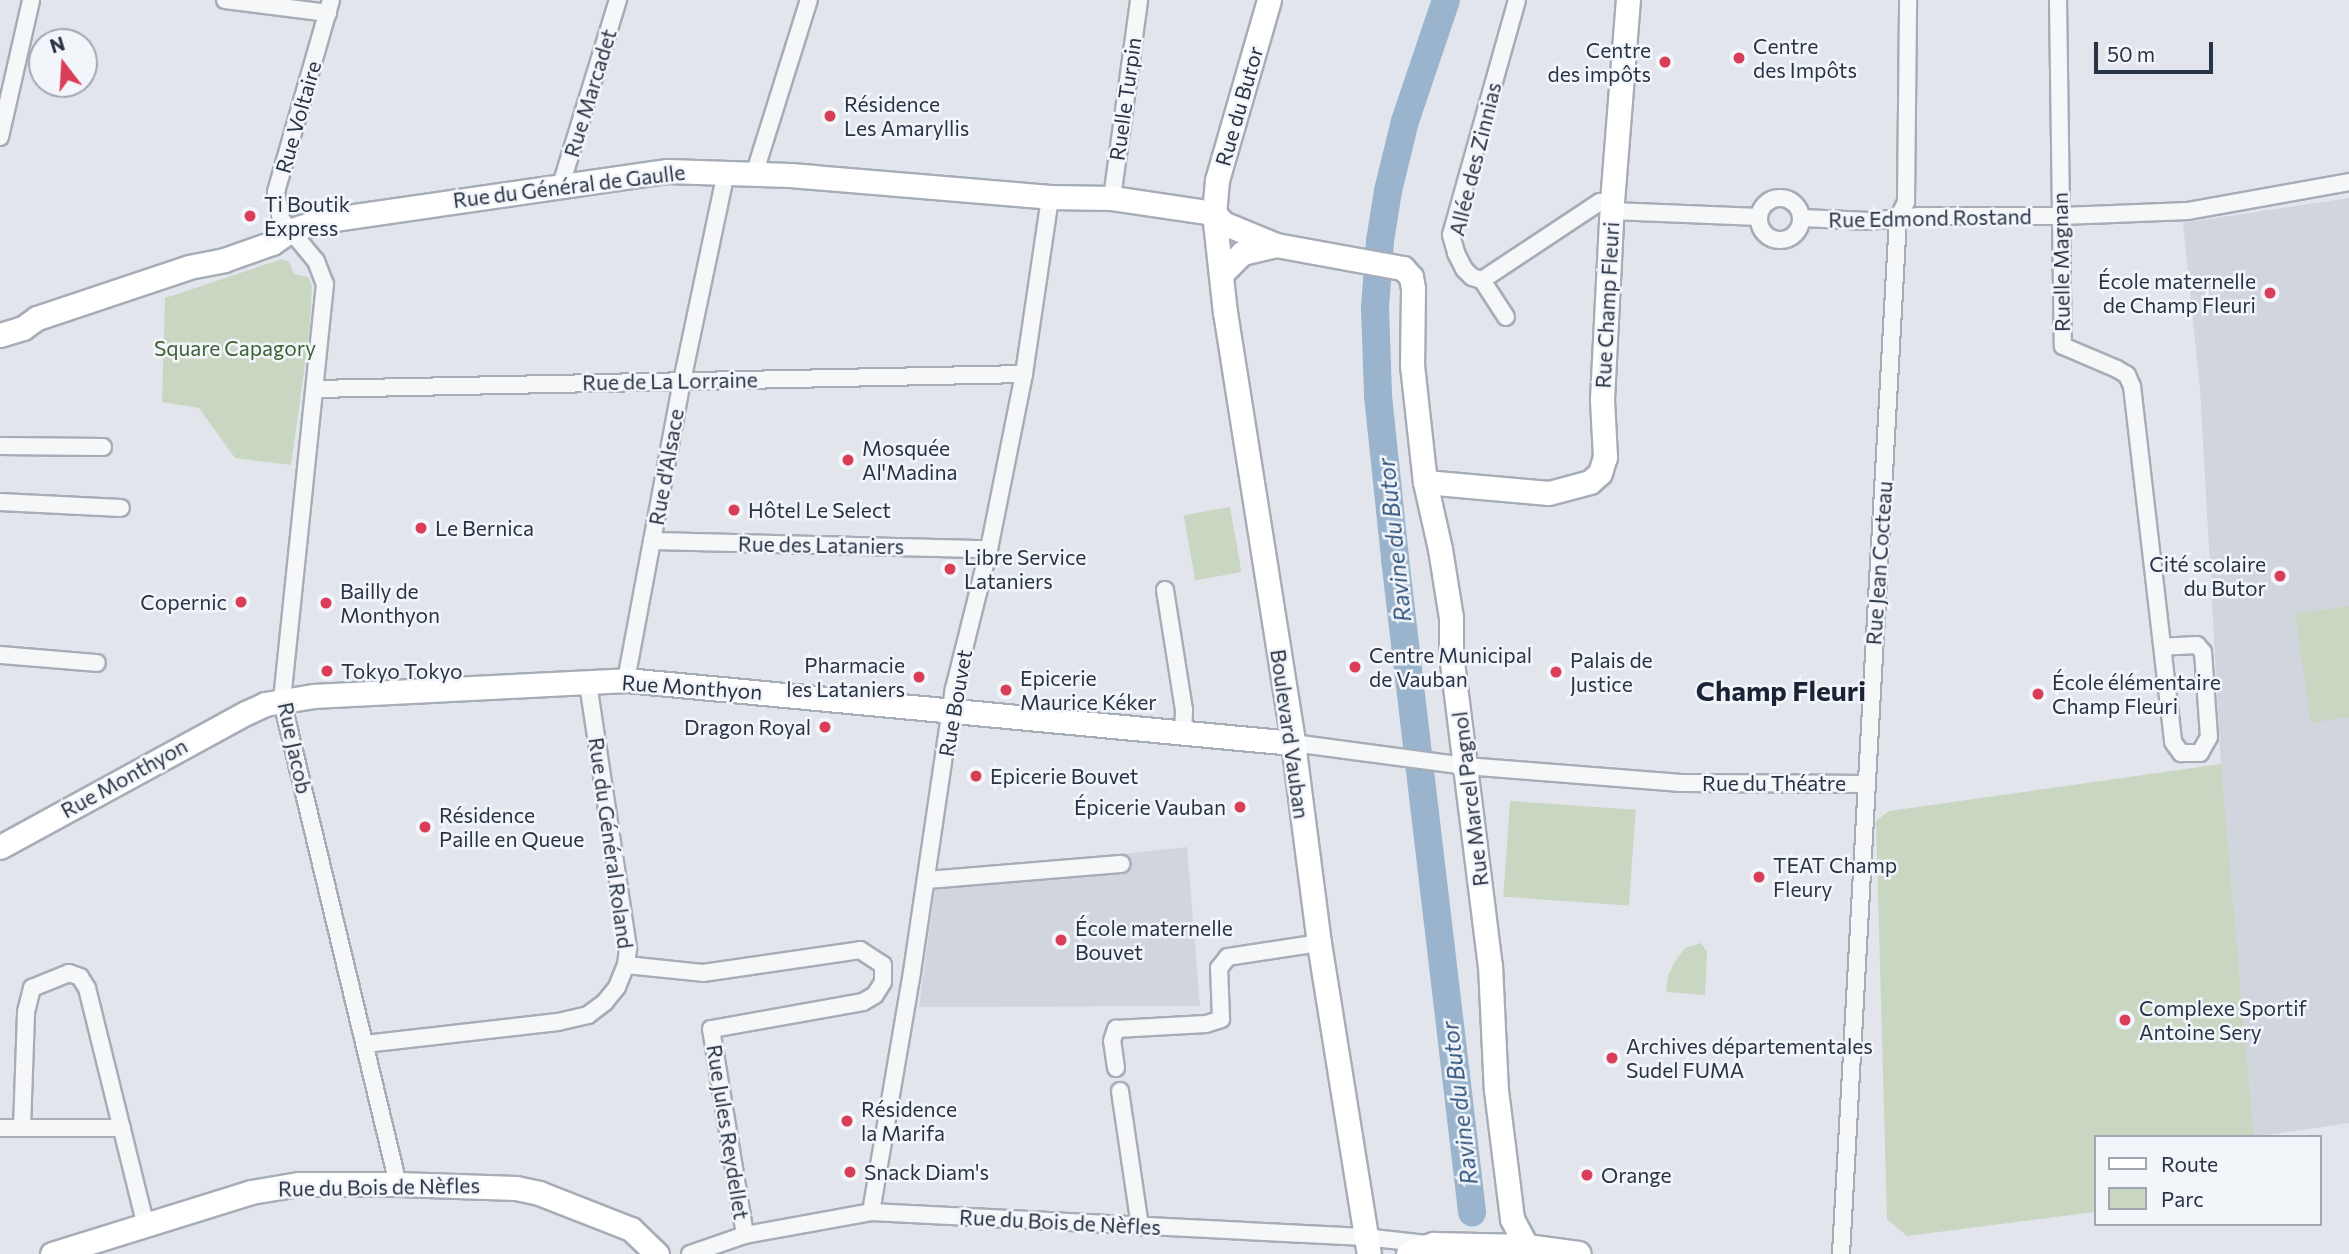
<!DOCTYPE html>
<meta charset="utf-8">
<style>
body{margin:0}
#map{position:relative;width:2349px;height:1254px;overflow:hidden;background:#e2e6ec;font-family:Commissioner,sans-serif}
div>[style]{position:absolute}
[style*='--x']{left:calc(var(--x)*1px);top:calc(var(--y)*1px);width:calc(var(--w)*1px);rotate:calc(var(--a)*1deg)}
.built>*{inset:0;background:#d0d5de}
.green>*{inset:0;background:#c8d6c2;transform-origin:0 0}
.river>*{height:28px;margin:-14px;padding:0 14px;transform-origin:14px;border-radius:14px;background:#9ab4ce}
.roads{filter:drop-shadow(2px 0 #a6adb7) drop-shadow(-2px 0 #a6adb7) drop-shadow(0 2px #a6adb7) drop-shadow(0 -2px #a6adb7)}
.street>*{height:16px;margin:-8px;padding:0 8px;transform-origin:8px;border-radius:8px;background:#f5f7f9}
.street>.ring{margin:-8px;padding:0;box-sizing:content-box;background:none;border:16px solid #f5f7f9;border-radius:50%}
.secondary>*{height:23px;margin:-11.5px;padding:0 11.5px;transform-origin:11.5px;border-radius:11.5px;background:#fff}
.primary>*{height:24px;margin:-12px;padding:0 12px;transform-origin:12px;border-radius:12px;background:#fff}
.dots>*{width:19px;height:19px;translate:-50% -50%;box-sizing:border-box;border:4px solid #f2f5f9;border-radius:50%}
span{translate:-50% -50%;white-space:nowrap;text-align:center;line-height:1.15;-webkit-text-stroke:5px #f2f5f9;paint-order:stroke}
.poi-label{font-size:21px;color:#283345}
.left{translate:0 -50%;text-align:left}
.right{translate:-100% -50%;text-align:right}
.street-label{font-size:21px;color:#283345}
.park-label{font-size:21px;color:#3e6234}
.water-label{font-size:23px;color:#2e537d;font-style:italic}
.district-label{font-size:28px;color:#1a2436;font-weight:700}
.legend{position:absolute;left:2094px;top:1135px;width:228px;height:91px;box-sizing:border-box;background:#f2f5f9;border:2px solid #a1a7b1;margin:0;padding:9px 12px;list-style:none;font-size:21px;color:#283345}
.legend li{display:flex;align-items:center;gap:14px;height:35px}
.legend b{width:35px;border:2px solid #a1a7b1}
.north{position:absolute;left:28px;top:28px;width:70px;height:70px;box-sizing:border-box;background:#f2f5f9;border:2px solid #a1a7b1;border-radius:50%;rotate:343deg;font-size:19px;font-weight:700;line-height:28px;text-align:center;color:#283345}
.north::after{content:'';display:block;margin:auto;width:24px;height:32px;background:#da3d57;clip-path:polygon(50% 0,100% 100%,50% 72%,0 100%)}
.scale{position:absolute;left:2094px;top:42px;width:119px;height:32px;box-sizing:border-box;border:4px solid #283345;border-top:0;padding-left:9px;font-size:21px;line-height:24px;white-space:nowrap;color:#283345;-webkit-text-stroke:5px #f2f5f9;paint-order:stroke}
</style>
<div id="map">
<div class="built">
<div style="clip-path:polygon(2349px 198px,2349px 1123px,2254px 1137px,2221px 764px,2200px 388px,2183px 223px)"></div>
<div style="clip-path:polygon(1187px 847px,1200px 1006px,919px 1007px,937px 874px)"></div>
</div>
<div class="green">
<div style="clip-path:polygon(282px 259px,289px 262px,294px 274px,308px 277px,312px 285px,310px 328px,291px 465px,235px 458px,199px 408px,162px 402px,165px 298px)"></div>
<div style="left:1230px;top:507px;width:66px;height:47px;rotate:80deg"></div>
<div style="clip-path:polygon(2349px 606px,2349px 717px,2311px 723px,2295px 614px)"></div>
<div style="clip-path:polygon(2221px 764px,2254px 1137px,2095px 1137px,2095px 1212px,1907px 1236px,1887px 1219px,1876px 821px,1889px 811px)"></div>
<div style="left:1510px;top:801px;width:126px;height:96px;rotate:4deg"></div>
<div style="clip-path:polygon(1701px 943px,1707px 952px,1705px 995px,1666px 992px,1668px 976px,1674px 963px,1685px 948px)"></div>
</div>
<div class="river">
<div style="--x:1446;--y:0;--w:128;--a:108.7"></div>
<div style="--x:1405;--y:121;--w:72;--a:103.7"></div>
<div style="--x:1388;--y:191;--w:51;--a:99.1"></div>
<div style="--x:1380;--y:241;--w:67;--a:94.3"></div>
<div style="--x:1375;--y:308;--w:88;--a:88"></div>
<div style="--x:1378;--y:396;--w:164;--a:84"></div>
<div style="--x:1395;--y:559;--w:658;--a:83.27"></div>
</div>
<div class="roads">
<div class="street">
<div style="--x:225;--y:0;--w:104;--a:7.2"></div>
<div style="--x:331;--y:0;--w:200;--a:106"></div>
<div style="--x:276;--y:192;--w:27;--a:80"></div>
<div style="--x:281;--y:219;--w:55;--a:50.2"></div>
<div style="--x:316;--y:261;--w:25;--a:69"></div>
<div style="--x:325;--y:284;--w:419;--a:95.9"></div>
<div style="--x:282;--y:701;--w:497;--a:76.5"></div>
<div style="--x:1517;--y:0;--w:244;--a:105.7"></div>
<div style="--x:1451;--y:235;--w:19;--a:74"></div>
<div style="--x:1456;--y:253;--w:18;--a:63"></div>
<div style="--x:1464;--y:269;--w:11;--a:45"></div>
<div style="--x:1472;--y:277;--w:10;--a:17"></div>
<div style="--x:1482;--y:280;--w:141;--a:-33.5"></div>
<div style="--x:1600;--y:202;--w:12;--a:0"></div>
<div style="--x:2058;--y:0;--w:346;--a:89.2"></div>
<div style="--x:2063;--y:346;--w:59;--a:23.1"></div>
<div style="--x:2117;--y:369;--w:12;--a:31"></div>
<div style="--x:2127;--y:375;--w:12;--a:66"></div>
<div style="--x:2132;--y:386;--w:358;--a:83.4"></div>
<div style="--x:2173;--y:742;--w:14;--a:54"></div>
<div style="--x:2181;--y:753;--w:19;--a:0"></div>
<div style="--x:2200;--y:753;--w:18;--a:-61"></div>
<div style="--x:2209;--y:737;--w:85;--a:-94"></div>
<div style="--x:2203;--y:652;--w:9;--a:-131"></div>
<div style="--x:2197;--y:645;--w:34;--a:177"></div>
<div style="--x:0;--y:137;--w:140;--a:-77.2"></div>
<div style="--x:754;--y:175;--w:183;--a:-72.6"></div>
<div style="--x:561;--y:185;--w:194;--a:-72.9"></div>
<div class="ring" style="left:1759px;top:198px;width:26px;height:26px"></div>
<div style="--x:1112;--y:198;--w:200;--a:-82.2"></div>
<div style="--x:1612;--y:211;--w:147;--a:2.3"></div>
<div style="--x:1802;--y:218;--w:67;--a:2.6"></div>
<div style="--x:1869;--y:221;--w:50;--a:-5.7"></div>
<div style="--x:1919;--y:216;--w:141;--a:0"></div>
<div style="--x:2060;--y:216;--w:128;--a:-2.2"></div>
<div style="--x:2188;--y:211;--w:164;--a:-10.2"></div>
<div style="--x:1482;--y:280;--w:44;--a:57"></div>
<div style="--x:315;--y:389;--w:709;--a:-1.21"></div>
<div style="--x:0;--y:446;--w:103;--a:0.6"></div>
<div style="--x:0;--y:502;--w:121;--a:2.8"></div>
<div style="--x:652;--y:541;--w:337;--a:1.4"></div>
<div style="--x:1165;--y:590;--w:121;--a:81"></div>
<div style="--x:1184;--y:710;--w:25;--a:92"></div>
<div style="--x:0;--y:655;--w:97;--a:4.7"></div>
<div style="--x:626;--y:680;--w:304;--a:-79.4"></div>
<div style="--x:682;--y:381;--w:214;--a:-78.1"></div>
<div style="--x:1293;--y:743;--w:175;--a:7.6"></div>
<div style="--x:1466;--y:766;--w:216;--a:4.5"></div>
<div style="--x:1681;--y:783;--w:186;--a:0.3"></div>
<div style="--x:926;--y:880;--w:196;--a:-4.7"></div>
<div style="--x:626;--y:965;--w:77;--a:5.9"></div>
<div style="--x:703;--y:973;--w:159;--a:-8.3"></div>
<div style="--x:860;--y:950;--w:27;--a:33"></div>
<div style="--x:883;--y:965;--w:17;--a:90"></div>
<div style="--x:883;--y:982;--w:15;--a:122"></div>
<div style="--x:875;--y:995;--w:14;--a:150"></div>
<div style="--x:863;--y:1002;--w:154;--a:169.9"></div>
<div style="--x:711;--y:1029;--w:209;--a:80.6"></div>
<div style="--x:365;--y:1044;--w:194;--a:-6.5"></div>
<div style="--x:558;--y:1022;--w:31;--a:-13"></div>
<div style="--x:588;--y:1015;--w:21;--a:-37"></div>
<div style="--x:605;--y:1002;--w:19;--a:-51"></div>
<div style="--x:617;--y:987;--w:24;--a:-68"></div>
<div style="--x:626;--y:965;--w:17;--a:-83"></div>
<div style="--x:628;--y:948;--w:268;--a:-98.6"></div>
<div style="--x:1116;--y:1068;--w:27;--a:-98"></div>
<div style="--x:1112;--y:1041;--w:13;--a:-72"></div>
<div style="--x:1116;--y:1029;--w:90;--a:-3.2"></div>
<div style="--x:1206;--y:1024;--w:16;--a:-18"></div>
<div style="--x:1221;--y:1019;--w:51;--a:-92.2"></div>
<div style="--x:1219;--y:968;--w:14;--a:-51"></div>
<div style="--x:1228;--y:957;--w:92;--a:-8.7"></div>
<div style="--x:1120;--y:1091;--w:137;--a:81.6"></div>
<div style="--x:0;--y:1128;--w:122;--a:0"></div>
<div style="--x:22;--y:1128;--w:116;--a:-88"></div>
<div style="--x:26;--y:1012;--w:25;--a:-76"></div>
<div style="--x:32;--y:988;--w:40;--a:-22"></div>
<div style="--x:69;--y:973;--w:12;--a:20"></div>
<div style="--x:80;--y:977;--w:13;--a:58"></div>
<div style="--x:87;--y:988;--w:242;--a:76.1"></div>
<div style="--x:871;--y:1212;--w:243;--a:-80.3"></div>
<div style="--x:912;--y:972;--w:286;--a:-81.6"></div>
<div style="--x:954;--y:689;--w:144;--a:-76"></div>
<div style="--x:989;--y:549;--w:178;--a:-78.7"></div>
<div style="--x:1024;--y:374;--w:179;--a:-81.6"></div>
<div style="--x:690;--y:1254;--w:58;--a:-19.1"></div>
<div style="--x:745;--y:1235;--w:128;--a:-10.3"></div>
<div style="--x:871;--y:1212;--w:494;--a:2.9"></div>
<div style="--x:1364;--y:1237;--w:63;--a:6.3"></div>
<div style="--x:1841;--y:1254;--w:1038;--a:-86.85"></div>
<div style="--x:1898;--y:218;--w:18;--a:-63"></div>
<div style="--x:1906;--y:202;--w:202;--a:-89.4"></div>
</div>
<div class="secondary">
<div style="--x:1269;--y:0;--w:187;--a:106.1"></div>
<div style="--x:1217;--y:180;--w:33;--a:95"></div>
<div style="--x:1214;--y:213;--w:100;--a:83.7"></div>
<div style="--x:1225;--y:312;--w:436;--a:81"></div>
<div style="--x:1293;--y:743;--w:202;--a:82.6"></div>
<div style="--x:1319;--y:943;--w:315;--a:80.9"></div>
<div style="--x:1221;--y:274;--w:30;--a:-45"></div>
<div style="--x:1242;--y:253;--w:35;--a:-13"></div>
<div style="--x:0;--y:335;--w:24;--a:-17"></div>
<div style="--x:23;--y:328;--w:17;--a:-36"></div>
<div style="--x:37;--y:318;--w:160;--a:-18.5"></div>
<div style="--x:189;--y:267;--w:36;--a:-11"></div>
<div style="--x:224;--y:260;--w:51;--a:-19.5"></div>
<div style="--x:272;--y:243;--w:21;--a:-35"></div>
<div style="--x:289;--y:231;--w:33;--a:-18"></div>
<div style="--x:320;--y:221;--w:351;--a:-8.2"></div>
<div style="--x:667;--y:171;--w:123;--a:1.9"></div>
<div style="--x:790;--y:175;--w:261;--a:4.8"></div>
<div style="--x:1050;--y:197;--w:62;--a:0.9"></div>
<div style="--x:1112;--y:198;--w:103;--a:8.4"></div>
<div style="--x:1214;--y:213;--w:13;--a:48"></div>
<div style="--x:1223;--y:223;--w:57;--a:22.5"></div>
<div style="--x:1276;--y:245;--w:129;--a:10.3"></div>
<div style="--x:1403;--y:268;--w:12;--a:48"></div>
<div style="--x:1411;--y:277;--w:11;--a:80"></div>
<div style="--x:1413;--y:288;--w:77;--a:90.7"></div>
<div style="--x:1412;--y:365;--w:118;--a:83.7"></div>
<div style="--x:1425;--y:482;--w:69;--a:77.4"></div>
<div style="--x:1440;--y:549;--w:70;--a:80.9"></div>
<div style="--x:1451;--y:618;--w:36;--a:90"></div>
<div style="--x:1451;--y:654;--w:313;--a:82.9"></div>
<div style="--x:1490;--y:965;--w:125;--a:87.3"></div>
<div style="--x:1496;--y:1090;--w:130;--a:82.9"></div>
<div style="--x:1512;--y:1219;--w:32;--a:62"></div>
<div style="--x:1425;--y:482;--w:124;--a:5.1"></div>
<div style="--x:1549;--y:493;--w:42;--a:-15"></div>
<div style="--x:1590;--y:482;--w:13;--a:-42"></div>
<div style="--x:1600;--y:473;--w:17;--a:-73"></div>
<div style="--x:1605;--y:457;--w:58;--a:-93"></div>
<div style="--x:1602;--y:399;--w:197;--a:-87.1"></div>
<div style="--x:1612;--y:202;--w:203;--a:-85.5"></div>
<div style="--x:0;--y:847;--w:280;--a:-28.6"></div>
<div style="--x:246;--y:713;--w:21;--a:-25"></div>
<div style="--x:265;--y:704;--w:50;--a:-9.3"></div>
<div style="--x:314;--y:696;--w:312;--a:-2.9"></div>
<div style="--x:626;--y:680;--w:670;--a:5.4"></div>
<div style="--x:52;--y:1254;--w:208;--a:-17.3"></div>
<div style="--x:251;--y:1192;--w:49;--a:-9.5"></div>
<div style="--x:299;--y:1184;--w:99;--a:0"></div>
<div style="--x:398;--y:1184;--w:118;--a:1.9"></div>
<div style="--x:516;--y:1188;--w:24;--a:12"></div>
<div style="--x:539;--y:1193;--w:99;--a:21.4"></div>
<div style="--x:631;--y:1229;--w:36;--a:44"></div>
</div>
<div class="primary">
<div style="--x:1409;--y:1254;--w:27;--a:-20"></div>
<div style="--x:1434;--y:1245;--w:93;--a:1.2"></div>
<div style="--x:1527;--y:1247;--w:52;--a:7.7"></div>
</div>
</div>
<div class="dots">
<div style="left:1739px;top:58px;background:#da3d57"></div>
<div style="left:1665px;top:62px;background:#da3d57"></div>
<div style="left:830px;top:116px;background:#da3d57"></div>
<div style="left:250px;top:216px;background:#da3d57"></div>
<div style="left:2270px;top:293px;background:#da3d57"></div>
<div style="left:848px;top:460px;background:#da3d57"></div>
<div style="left:734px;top:510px;background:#da3d57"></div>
<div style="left:421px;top:528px;background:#da3d57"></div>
<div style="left:950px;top:569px;background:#da3d57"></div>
<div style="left:2280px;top:576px;background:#da3d57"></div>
<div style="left:241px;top:602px;background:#da3d57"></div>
<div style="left:326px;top:603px;background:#da3d57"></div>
<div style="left:1355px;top:667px;background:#da3d57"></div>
<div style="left:327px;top:671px;background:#da3d57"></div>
<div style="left:1556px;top:672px;background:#da3d57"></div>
<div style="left:919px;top:677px;background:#da3d57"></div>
<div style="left:1006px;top:690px;background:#da3d57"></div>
<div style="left:2038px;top:694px;background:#da3d57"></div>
<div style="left:825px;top:727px;background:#da3d57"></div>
<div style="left:976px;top:776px;background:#da3d57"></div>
<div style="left:1240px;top:807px;background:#da3d57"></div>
<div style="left:425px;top:827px;background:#da3d57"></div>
<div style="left:1759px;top:877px;background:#da3d57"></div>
<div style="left:1061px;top:940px;background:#da3d57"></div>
<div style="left:2125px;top:1020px;background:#da3d57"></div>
<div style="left:1612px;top:1058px;background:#da3d57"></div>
<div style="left:847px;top:1121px;background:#da3d57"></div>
<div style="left:850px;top:1172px;background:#da3d57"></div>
<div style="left:1587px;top:1175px;background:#da3d57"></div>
</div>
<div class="poi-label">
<span class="left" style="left:1753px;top:58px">Centre<br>des Impôts</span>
<span class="right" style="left:1651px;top:62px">Centre<br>des impôts</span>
<span class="left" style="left:844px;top:116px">Résidence<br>Les Amaryllis</span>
<span class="left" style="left:264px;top:216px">Ti Boutik<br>Express</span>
<span class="right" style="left:2256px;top:293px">École maternelle<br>de Champ Fleuri</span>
<span class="left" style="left:862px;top:460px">Mosquée<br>Al'Madina</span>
<span class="left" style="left:748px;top:510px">Hôtel Le Select</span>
<span class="left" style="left:435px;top:528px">Le Bernica</span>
<span class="left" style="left:964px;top:569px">Libre Service<br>Lataniers</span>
<span class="right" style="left:2266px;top:576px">Cité scolaire<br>du Butor</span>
<span class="left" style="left:340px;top:603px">Bailly de<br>Monthyon</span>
<span class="right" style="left:227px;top:602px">Copernic</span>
<span class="left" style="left:1369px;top:667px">Centre Municipal<br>de Vauban</span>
<span class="left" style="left:1570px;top:672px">Palais de<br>Justice</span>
<span class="right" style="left:905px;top:677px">Pharmacie<br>les Lataniers</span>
<span class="left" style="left:341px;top:671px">Tokyo Tokyo</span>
<span class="left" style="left:1020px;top:690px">Epicerie<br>Maurice Kéker</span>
<span class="left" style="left:2052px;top:694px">École élémentaire<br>Champ Fleuri</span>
<span class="right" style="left:811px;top:727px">Dragon Royal</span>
<span class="left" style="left:990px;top:776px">Epicerie Bouvet</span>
<span class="right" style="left:1226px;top:807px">Épicerie Vauban</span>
<span class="left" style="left:439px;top:827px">Résidence<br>Paille en Queue</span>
<span class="left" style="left:1773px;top:877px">TEAT Champ<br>Fleury</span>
<span class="left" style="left:1075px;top:940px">École maternelle<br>Bouvet</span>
<span class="left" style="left:2139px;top:1020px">Complexe Sportif<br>Antoine Sery</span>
<span class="left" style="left:1626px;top:1058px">Archives départementales<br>Sudel FUMA</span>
<span class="left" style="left:861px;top:1121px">Résidence<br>la Marifa</span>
<span class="left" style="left:864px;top:1172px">Snack Diam's</span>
<span class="left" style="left:1601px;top:1175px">Orange</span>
</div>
<div class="street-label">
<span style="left:590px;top:93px;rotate:-73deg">Rue Marcadet</span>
<span style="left:1125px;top:99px;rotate:-82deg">Ruelle Turpin</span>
<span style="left:1239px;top:106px;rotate:-74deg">Rue du Butor</span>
<span style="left:298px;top:117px;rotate:-74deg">Rue Voltaire</span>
<span style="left:1475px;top:159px;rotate:-76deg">Allée des Zinnias</span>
<span style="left:569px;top:186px;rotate:-7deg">Rue du Général de Gaulle</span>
<span style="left:1930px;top:218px;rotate:-1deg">Rue Edmond Rostand</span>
<span style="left:2061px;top:262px;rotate:-91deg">Ruelle Magnan</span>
<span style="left:1607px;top:305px;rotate:-87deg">Rue Champ Fleuri</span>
<span style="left:670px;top:381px;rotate:-1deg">Rue de La Lorraine</span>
<span style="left:666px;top:467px;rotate:-80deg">Rue d'Alsace</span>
<span style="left:821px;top:545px;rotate:1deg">Rue des Lataniers</span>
<span style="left:1879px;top:563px;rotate:-86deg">Rue Jean Cocteau</span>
<span style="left:692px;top:687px;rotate:4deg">Rue Monthyon</span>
<span style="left:955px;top:703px;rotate:-80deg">Rue Bouvet</span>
<span style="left:1290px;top:734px;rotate:82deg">Boulevard Vauban</span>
<span style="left:295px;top:748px;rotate:78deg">Rue Jacob</span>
<span style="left:124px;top:778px;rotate:-29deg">Rue Monthyon</span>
<span style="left:1774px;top:783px">Rue du Théatre</span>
<span style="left:1470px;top:799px;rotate:-97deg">Rue Marcel Pagnol</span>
<span style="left:611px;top:843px;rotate:82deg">Rue du Général Roland</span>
<span style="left:728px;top:1132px;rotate:81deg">Rue Jules Reydellet</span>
<span style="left:379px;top:1187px;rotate:-1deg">Rue du Bois de Nèfles</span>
<span style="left:1060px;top:1222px;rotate:3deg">Rue du Bois de Nèfles</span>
</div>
<div class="park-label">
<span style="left:235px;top:348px">Square Capagory</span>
</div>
<div class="water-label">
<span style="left:1394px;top:540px;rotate:-96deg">Ravine du Butor</span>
<span style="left:1459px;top:1103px;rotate:-97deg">Ravine du Butor</span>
</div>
<div class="district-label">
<span style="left:1781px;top:690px">Champ Fleuri</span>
</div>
<ul class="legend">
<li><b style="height:9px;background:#fff"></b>Route</li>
<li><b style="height:19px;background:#c8d6c2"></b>Parc</li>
</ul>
<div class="north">N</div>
<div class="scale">50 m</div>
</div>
